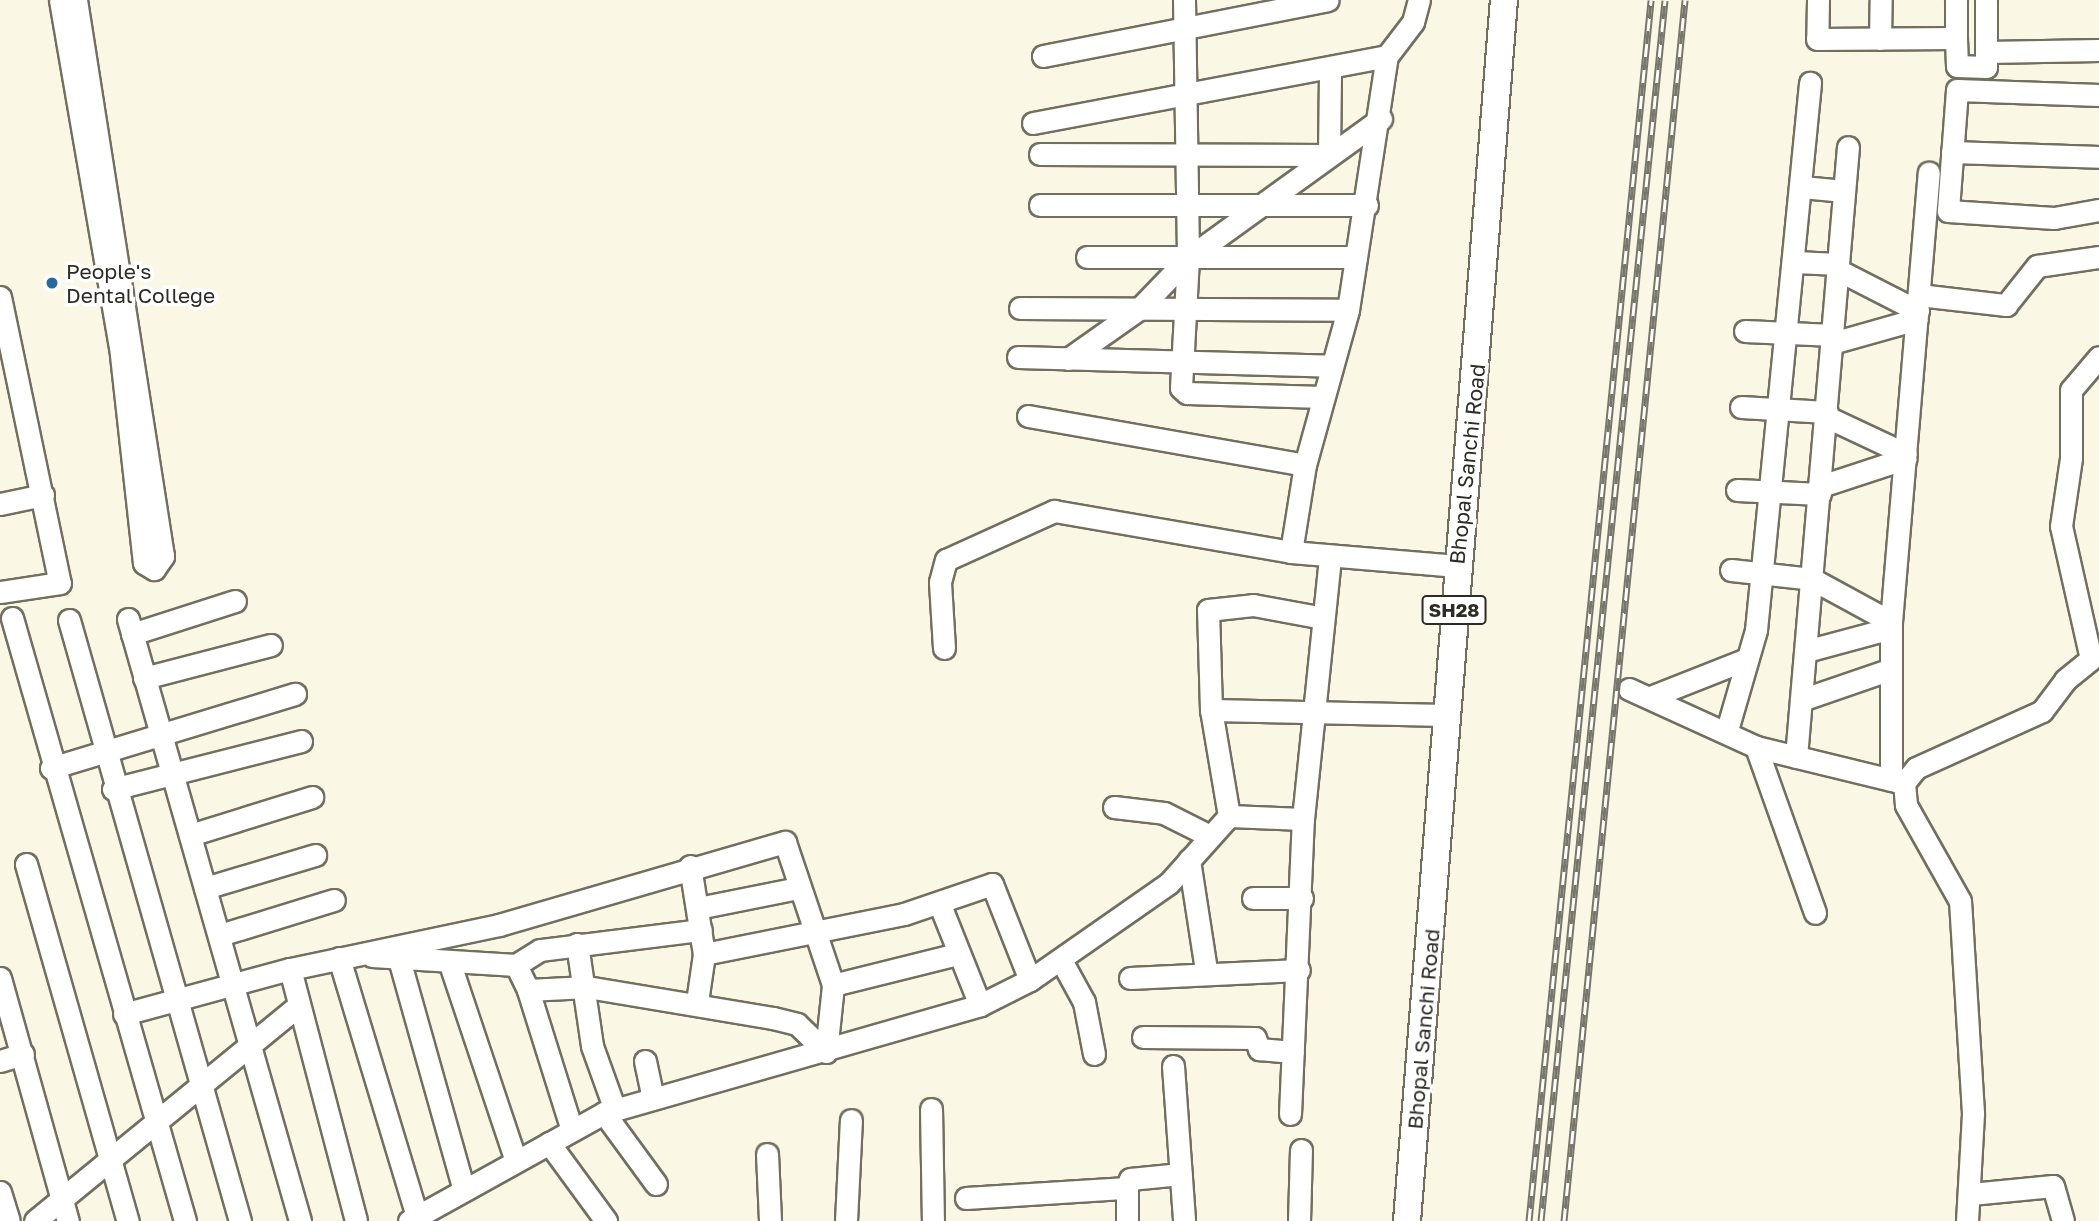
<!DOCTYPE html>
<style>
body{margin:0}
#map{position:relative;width:2099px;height:1221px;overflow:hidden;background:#faf7e4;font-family:"Golos Text",sans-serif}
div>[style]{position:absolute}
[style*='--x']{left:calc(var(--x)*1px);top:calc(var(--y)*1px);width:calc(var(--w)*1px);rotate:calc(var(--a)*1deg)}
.roads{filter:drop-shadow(2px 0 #726f5f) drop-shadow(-2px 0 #726f5f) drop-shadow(0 2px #726f5f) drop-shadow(0 -2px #726f5f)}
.minor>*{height:21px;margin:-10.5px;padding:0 10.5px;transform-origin:10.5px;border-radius:10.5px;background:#fff}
.major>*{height:26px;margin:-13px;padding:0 13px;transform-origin:13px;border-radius:13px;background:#fff}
.rail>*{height:7px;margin-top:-3.5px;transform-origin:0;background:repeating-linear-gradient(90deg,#fff 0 13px,#78766b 0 26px);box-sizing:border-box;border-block:2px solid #78766b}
.dots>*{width:19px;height:19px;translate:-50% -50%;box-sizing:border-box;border:4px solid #fff;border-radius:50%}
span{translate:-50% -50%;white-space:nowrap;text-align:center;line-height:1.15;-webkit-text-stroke:7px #fff;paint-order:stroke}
.shield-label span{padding:2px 5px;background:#fff;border:2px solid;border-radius:5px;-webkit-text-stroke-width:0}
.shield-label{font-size:19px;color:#2c2b24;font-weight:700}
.poi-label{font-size:21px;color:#2c2b24}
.left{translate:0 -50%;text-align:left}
.street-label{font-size:21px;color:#2c2b24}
</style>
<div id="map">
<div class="roads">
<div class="minor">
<div style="--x:60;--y:0;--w:351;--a:80.2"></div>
<div style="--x:120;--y:346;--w:218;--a:83.7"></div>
<div style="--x:144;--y:563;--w:12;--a:31"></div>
<div style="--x:154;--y:569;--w:16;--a:-55"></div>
<div style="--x:163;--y:556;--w:563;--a:-98.89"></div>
<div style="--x:1184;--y:0;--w:258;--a:89.1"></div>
<div style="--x:1188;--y:258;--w:130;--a:93.1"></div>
<div style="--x:1181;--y:388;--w:8;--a:40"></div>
<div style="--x:1187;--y:393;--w:136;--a:1.7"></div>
<div style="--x:1818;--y:0;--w:39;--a:91"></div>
<div style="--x:1817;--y:39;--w:139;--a:-0.4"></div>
<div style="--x:1956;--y:38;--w:28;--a:88"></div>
<div style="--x:1957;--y:66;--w:29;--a:2"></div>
<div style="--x:1986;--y:67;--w:15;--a:-90"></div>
<div style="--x:1986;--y:52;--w:113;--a:-1"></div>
<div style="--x:1956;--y:0;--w:38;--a:90"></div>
<div style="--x:1986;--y:0;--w:52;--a:90"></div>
<div style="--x:1880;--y:39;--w:39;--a:-89"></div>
<div style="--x:1043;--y:56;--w:290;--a:-11.1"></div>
<div style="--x:2099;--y:95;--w:142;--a:-178"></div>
<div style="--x:1957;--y:90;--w:121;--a:94.3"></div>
<div style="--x:1948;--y:211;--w:106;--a:3.8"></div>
<div style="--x:2054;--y:218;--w:46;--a:-10.1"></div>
<div style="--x:1033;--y:123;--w:360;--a:-10.7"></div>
<div style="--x:1952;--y:152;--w:147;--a:1.9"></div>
<div style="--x:1040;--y:154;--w:289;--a:0.2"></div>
<div style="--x:1329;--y:155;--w:86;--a:-89.3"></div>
<div style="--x:1802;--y:187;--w:42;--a:5.4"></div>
<div style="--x:1040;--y:205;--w:327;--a:0"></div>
<div style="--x:1087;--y:257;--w:269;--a:0"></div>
<div style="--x:1795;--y:262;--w:43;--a:2.7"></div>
<div style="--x:1838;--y:270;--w:90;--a:27.1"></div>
<div style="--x:1919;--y:295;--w:88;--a:6.6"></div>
<div style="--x:2006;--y:305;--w:50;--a:-51.5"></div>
<div style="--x:2037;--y:266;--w:63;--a:-8.3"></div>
<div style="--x:0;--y:297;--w:292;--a:78.2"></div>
<div style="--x:60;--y:583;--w:61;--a:171.5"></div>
<div style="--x:1020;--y:308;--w:328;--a:0.3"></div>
<div style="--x:1745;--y:331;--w:88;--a:2.6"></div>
<div style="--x:1832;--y:343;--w:88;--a:-15.8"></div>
<div style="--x:1018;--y:357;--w:314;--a:1.6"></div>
<div style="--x:1068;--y:359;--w:87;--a:-35.2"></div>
<div style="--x:1139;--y:309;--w:71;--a:-46.1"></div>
<div style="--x:1188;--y:258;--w:238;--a:-35.8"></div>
<div style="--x:1741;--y:407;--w:86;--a:3.3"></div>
<div style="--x:1028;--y:416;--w:281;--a:10"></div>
<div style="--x:1827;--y:417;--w:87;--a:25.1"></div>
<div style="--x:1821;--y:486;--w:89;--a:-18.2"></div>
<div style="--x:1737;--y:490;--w:83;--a:2.8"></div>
<div style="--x:0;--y:504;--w:44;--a:-11.8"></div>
<div style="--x:1291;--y:552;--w:88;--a:-80.9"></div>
<div style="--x:1305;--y:465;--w:161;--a:-74.5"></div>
<div style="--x:1348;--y:310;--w:257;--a:-81.3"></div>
<div style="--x:1387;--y:56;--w:43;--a:-52.6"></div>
<div style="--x:1413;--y:22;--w:23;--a:-75"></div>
<div style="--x:1731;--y:570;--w:81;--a:6.3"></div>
<div style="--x:1812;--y:579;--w:90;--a:28.6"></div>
<div style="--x:12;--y:618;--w:627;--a:73.99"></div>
<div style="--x:128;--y:619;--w:626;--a:74.05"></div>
<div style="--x:69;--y:620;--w:625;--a:74.12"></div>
<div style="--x:132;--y:634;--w:108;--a:-17.8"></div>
<div style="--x:944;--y:648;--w:66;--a:-93.5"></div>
<div style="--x:940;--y:582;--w:23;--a:-75"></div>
<div style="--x:946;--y:560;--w:119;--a:-24.4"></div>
<div style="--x:1054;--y:511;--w:241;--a:9.8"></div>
<div style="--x:1291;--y:552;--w:167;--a:4.8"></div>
<div style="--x:1806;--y:651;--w:88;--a:-15.1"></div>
<div style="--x:144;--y:678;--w:131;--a:-14.6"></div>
<div style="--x:1629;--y:689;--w:140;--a:24.5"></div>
<div style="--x:1756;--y:747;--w:152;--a:13.7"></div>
<div style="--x:1653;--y:696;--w:96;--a:-21.5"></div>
<div style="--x:1801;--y:700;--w:95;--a:-19"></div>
<div style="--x:1211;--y:710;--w:100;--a:-91.7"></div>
<div style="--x:1208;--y:610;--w:45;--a:-6.3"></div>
<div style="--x:1253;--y:605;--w:71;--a:10.5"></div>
<div style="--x:1727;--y:730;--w:104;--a:-73.8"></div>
<div style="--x:1756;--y:630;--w:550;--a:-84.36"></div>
<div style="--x:1756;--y:747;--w:176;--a:70.4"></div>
<div style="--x:1796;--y:757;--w:612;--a:-85.13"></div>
<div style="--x:51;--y:768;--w:255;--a:-16.9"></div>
<div style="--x:1891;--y:780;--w:158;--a:-90"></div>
<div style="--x:1891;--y:622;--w:451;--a:-85.2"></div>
<div style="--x:113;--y:789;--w:194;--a:-14.3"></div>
<div style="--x:1114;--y:807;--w:50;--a:6.8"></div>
<div style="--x:1164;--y:813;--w:51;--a:26.6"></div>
<div style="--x:1229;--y:816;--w:108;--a:-99.6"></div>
<div style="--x:1211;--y:710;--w:236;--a:1.2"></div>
<div style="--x:190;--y:835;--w:128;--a:-17.3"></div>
<div style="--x:1189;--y:860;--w:111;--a:81.2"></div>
<div style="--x:26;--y:864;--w:371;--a:74.1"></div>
<div style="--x:690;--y:866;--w:89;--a:81"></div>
<div style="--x:704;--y:954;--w:49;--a:98.3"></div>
<div style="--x:205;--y:888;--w:115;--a:-16.7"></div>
<div style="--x:1253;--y:898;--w:49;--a:0"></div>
<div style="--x:940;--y:905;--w:108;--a:68.2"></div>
<div style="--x:698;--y:908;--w:102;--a:-11.3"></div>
<div style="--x:220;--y:935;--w:119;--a:-17.1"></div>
<div style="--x:577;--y:944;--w:103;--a:81.6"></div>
<div style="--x:592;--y:1046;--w:68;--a:70.2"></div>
<div style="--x:704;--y:954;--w:204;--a:-11.3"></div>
<div style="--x:904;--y:914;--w:93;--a:-18.8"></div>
<div style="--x:992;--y:884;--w:103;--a:68.4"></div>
<div style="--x:372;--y:956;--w:144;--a:3.6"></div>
<div style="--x:516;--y:965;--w:28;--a:64"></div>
<div style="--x:528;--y:990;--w:59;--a:-2.9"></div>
<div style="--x:587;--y:987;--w:189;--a:9.5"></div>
<div style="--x:773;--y:1018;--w:25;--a:14"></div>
<div style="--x:797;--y:1024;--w:40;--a:44"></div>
<div style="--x:339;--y:958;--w:270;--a:73.2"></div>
<div style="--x:399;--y:959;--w:240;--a:74.3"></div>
<div style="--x:1061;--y:960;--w:48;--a:61.3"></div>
<div style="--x:1084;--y:1002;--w:53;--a:79.1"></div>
<div style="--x:450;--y:964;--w:208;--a:71.5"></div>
<div style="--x:516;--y:965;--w:28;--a:-32"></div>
<div style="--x:540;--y:950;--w:162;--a:-7.1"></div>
<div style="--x:290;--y:969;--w:260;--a:75.3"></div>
<div style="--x:0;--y:978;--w:252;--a:74.4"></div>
<div style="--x:1130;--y:978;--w:169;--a:-2.7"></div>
<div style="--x:528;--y:990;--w:144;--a:72.6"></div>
<div style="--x:124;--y:1014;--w:172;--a:-15.2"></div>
<div style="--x:290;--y:969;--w:214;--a:-11.9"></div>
<div style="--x:499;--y:925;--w:298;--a:-16.2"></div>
<div style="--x:785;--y:842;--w:151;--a:71.4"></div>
<div style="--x:1143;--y:1037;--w:112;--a:0.5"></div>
<div style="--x:1255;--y:1038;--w:12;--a:70"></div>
<div style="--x:1259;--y:1049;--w:34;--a:5"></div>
<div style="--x:826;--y:1052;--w:67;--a:-84"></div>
<div style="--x:833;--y:985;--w:128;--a:-14"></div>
<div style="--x:0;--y:1061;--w:24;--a:-17"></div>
<div style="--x:645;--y:1061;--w:35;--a:78"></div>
<div style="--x:1173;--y:1066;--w:155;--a:85.9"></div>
<div style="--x:931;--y:1109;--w:112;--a:89"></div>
<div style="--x:604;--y:1113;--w:88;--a:53.8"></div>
<div style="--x:1290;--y:1114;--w:295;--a:-87.5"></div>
<div style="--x:1303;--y:819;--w:263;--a:-84.1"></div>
<div style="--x:549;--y:1143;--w:97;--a:53.8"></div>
<div style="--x:767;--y:1154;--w:67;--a:87.4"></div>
<div style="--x:1127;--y:1188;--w:9;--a:-72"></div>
<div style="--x:1130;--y:1179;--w:51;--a:-5.6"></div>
<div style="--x:0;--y:1192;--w:30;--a:73"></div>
<div style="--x:1971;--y:1194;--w:82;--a:-5.6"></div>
<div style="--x:2053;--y:1186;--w:36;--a:74"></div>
<div style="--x:966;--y:1198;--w:161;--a:-3.6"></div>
<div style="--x:1127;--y:1188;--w:33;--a:90"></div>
<div style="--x:35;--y:1221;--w:341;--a:-39.3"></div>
<div style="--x:409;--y:1221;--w:223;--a:-29"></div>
<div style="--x:604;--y:1113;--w:391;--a:-16"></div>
<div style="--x:980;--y:1005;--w:56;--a:-26.6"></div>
<div style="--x:1030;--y:980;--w:169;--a:-34.9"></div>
<div style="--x:1169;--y:883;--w:90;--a:-48.2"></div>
<div style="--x:1229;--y:816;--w:74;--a:2.3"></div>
<div style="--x:846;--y:1221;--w:101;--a:-87.2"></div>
<div style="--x:1299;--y:1221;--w:71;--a:-88.4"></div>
<div style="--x:1967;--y:1221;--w:108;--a:-86.8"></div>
<div style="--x:1973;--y:1113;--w:212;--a:-93.5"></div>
<div style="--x:1960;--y:901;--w:110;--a:-119.4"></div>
<div style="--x:1906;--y:805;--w:22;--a:-95"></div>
<div style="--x:1904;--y:783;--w:19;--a:-51"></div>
<div style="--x:1916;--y:768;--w:138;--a:-24.3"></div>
<div style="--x:2042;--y:711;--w:39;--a:-53"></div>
<div style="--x:2065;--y:680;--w:33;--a:-39"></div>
<div style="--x:2091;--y:659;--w:136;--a:-102.7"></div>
<div style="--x:2061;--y:526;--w:69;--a:-81.6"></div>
<div style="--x:2071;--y:458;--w:68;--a:-90"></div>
<div style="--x:2071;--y:390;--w:43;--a:-49.7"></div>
</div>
<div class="major">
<div style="--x:1407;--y:1221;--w:1225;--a:-85.46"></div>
</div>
</div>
<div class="rail">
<div style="--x:1529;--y:1221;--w:1227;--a:-84.29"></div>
<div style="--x:1541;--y:1221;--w:1227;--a:-84.2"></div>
<div style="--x:1564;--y:1221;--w:1227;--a:-84.34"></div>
</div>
<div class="dots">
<div style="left:52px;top:283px;background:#276a9f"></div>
</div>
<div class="shield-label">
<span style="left:1454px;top:610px">SH28</span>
</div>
<div class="poi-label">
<span class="left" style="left:66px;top:283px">People's<br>Dental College</span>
</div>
<div class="street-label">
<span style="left:1467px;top:464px;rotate:-84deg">Bhopal Sanchi Road</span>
<span style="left:1423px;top:1029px;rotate:-85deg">Bhopal Sanchi Road</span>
</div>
</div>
